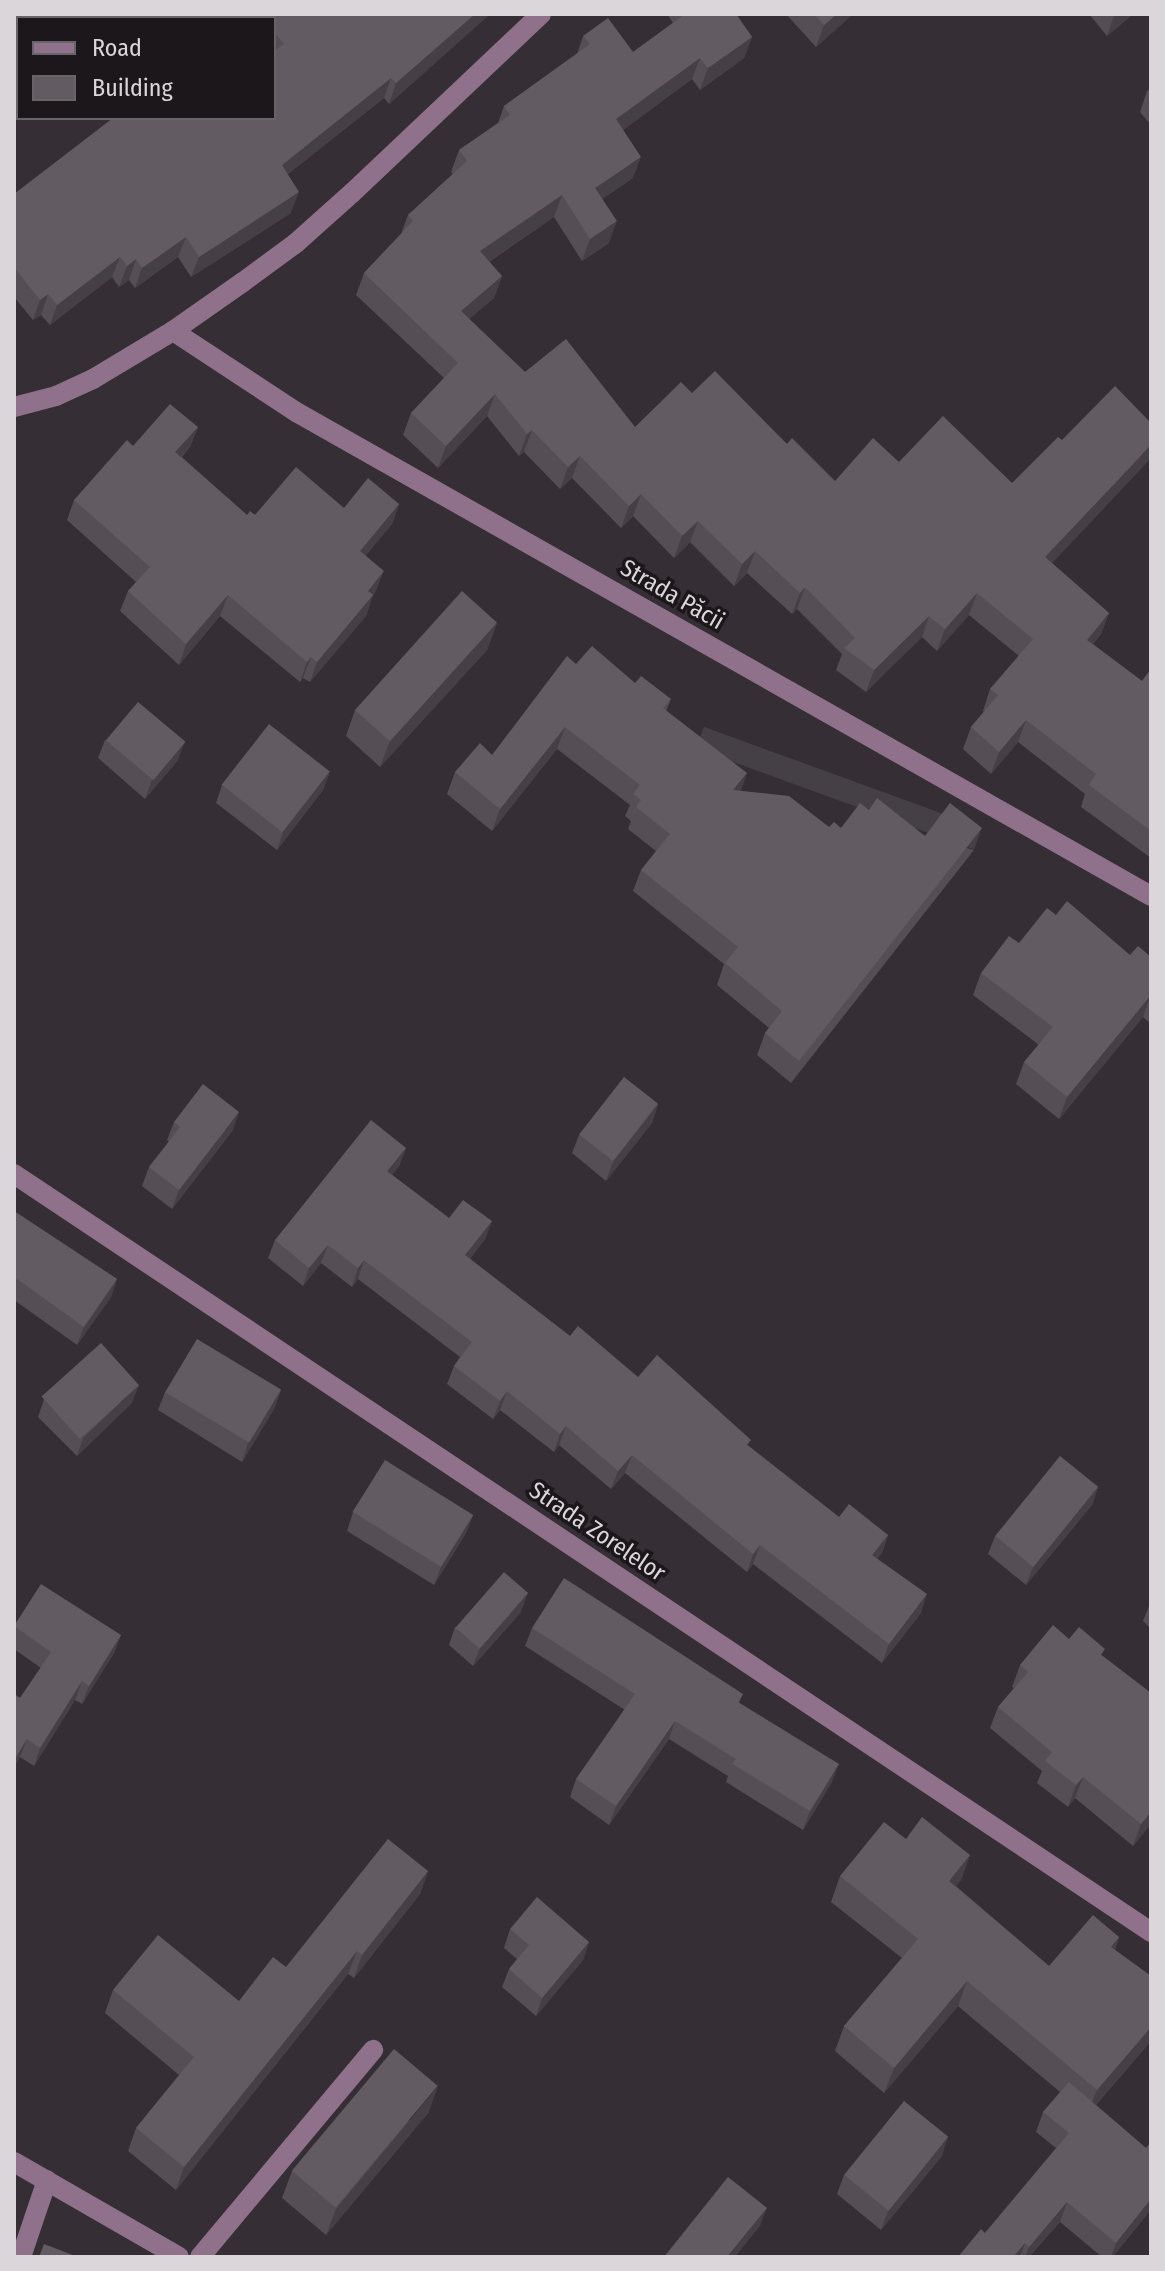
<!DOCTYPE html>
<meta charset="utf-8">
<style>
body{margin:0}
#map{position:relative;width:1165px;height:2271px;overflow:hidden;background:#352e34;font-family:"Fira Sans Condensed",sans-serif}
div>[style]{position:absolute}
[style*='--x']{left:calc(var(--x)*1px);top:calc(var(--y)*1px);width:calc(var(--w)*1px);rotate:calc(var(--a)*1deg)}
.minor>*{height:20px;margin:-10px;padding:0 10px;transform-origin:10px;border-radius:10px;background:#90718c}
.wall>*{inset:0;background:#554e54}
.shaded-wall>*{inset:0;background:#454045;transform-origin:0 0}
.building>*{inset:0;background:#635b62;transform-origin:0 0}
span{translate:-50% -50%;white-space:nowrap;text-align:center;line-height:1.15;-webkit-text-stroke:7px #1b171a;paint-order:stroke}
.street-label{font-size:24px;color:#dbd6da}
.frame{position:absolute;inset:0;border:16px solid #dbd6da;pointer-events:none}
.legend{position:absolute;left:16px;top:16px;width:260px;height:104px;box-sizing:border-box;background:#1b171a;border:2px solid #686367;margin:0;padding:10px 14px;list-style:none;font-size:24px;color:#dbd6da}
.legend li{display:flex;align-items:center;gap:16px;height:40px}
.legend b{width:40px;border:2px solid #686367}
</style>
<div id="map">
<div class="minor">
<div style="--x:173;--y:331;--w:149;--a:33.3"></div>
<div style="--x:298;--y:413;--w:980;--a:29.52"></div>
<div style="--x:14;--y:407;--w:43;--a:-14.7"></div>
<div style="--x:56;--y:396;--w:41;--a:-24.7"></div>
<div style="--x:93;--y:379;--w:93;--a:-31"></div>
<div style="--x:173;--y:331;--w:85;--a:-35"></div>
<div style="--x:243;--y:282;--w:66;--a:-36.3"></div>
<div style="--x:296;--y:243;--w:75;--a:-41.8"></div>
<div style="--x:352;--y:193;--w:260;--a:-43.4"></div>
<div style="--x:14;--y:1174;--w:1367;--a:33.69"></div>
<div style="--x:14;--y:2162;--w:190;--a:29.9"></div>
<div style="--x:21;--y:2257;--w:81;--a:-71.3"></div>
<div style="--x:200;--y:2257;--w:270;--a:-50.1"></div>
</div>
<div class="wall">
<div style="clip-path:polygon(146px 14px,162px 14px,156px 18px,149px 18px)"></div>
<div style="clip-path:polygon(263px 14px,490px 14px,389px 104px,384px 98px,288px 174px,291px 213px,191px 277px,178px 257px,135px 288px,129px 280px,119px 287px,112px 277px,50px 325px,41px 315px,33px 320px,14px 297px,14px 194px,274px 118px,274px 18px,266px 17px)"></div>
<div style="clip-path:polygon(667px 14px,736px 14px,752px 37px,744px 58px,700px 90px,692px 79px,623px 130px,633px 178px,602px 199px,609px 243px,582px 261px,554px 217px,489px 262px,502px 276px,494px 298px,469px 319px,525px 372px,635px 427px,692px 393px,787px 444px,835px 481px,899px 462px,1012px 483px,1062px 440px,1151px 458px,1052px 563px,1109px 613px,1101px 634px,1093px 644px,1142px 681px,1151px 669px,1151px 858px,1081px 807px,1085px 794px,1018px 742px,991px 774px,963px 749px,971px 727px,984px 712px,983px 711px,990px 689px,1019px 656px,969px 615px,937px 651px,922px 637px,866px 692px,836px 670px,842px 654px,797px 609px,792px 614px,747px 573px,734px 586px,690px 542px,674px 558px,633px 516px,621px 528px,572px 478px,560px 489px,524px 452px,519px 456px,487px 416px,438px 468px,403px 435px,411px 413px,444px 378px,356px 295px,364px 273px,401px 234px,408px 215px,453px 174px,451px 172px,459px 150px,498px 123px,504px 106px,577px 54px,583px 36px,633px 52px,673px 23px)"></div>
<div style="clip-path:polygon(786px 14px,853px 14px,816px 47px)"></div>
<div style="clip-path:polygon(1089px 14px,1133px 14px,1107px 36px)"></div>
<div style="clip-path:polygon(1151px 88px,1151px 125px,1140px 112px,1147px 91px)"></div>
<div style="clip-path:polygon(198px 427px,190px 447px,182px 457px,247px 515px,399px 504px,392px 524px,366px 555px,376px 591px,373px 595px,366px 616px,310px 682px,303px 678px,300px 682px,220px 616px,179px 665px,120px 611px,128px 591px,136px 582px,67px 520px,74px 500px,133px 446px)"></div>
<div style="clip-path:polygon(497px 623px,487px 650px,380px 767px,346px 736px,355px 710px)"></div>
<div style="clip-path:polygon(576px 664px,635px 683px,671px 699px,666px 711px,741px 791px,829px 827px,841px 828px,869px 810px,925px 836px,974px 850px,791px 1083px,757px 1055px,765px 1033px,769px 1028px,717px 985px,724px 964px,633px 891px,641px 870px,656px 851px,628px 829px,631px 821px,625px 816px,630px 805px,557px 749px,492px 831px,447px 794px,455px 772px,492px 755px)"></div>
<div style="clip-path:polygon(105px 740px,178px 760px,145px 799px,98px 758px)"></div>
<div style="clip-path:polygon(330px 771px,323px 790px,277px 850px,216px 803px,222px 785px)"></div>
<div style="clip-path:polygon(1056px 915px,1130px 955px,1151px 957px,1151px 1024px,1143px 1017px,1059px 1119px,1016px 1084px,1024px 1062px,1039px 1045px,973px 995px,981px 973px)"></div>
<div style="clip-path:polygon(658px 1104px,652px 1123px,606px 1181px,572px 1153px,579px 1135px)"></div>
<div style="clip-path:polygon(174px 1122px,233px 1130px,172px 1209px,142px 1186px,149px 1167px,169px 1142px,167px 1140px)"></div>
<div style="clip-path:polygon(406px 1148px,399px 1166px,392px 1175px,449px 1218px,492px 1221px,485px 1239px,470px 1259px,570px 1336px,638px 1377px,749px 1446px,839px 1517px,888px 1535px,882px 1553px,877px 1559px,921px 1613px,882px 1663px,753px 1564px,747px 1572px,625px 1473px,611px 1489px,559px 1445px,554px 1452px,500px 1410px,493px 1419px,447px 1384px,454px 1366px,460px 1357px,358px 1279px,352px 1287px,321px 1263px,303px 1286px,268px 1258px,275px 1240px)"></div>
<div style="clip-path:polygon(14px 1211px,117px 1279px,111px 1297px,77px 1345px,14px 1300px)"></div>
<div style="clip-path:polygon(281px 1390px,274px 1409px,242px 1462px,158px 1410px,165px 1392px)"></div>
<div style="clip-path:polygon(44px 1399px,132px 1403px,77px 1456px,38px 1417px)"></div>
<div style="clip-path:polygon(1098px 1487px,1092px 1505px,1026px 1585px,988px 1554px,995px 1536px)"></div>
<div style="clip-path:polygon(353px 1512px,473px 1515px,466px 1533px,434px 1585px,347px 1531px)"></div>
<div style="clip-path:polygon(1151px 1601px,1151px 1629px,1143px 1621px)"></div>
<div style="clip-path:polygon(521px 1612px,473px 1666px,449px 1645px,455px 1627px)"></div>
<div style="clip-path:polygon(14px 1627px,121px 1635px,114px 1653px,82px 1704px,75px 1700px,34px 1766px,20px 1757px,14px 1767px,14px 1694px,20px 1698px,41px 1668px,14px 1649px)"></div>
<div style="clip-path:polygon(532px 1628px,743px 1694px,739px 1703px,832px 1782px,803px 1830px,726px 1782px,728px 1776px,669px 1739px,609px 1825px,570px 1797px,576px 1779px,625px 1710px,525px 1646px)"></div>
<div style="clip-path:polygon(1069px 1639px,1103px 1656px,1151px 1693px,1151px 1824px,1133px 1846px,1075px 1798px,1068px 1807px,1037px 1783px,1042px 1771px,990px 1728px,998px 1707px,1014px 1688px,1012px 1687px,1020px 1665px)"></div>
<div style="clip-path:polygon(906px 1839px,970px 1855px,961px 1880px,956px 1886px,1049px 1966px,1119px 1937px,1115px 1950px,1151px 1976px,1151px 2041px,1096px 2105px,1146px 2148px,1113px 2257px,1102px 2257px,1060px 2222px,1029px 2257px,958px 2257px,985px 2233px,1056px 2148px,1036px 2132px,1043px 2112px,1060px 2092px,958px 2006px,884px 2093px,835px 2051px,844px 2026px,902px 1958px,831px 1902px,840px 1876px)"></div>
<div style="clip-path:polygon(428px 1871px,420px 1894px,354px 1978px,348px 1974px,176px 2190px,128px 2151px,136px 2128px,179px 2075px,105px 2013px,113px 1990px,239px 2001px)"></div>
<div style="clip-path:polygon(510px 1929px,589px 1942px,583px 1960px,536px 2016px,502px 1987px,509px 1969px,517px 1959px,504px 1948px)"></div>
<div style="clip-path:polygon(429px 2112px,326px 2235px,282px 2198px,292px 2171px)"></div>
<div style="clip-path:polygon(942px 2156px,881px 2230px,837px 2194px,844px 2175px)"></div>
</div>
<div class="shaded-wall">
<div style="clip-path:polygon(154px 14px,162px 14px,156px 18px,153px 18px)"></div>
<div style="clip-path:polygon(475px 14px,490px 14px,389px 104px,396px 83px)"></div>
<div style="clip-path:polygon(837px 14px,853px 14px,816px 47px,824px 25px)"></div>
<div style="clip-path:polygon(1116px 14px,1133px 14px,1107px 36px,1114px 16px)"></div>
<div style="clip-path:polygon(752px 37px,744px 58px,700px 90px,708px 68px)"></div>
<div style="clip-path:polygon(700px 58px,692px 79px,608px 141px,616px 119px)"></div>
<div style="clip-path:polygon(391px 78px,384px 98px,274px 185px,282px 165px)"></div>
<div style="clip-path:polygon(641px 157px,633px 178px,587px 209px,595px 188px)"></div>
<div style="clip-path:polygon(299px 192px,291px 213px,191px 277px,199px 257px)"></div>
<div style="clip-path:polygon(562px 195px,554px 217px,472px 273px,480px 251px)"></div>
<div style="clip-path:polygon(617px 221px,609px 243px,582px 261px,590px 239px)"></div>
<div style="clip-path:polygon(186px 237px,178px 257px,135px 288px,142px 268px)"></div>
<div style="clip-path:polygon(120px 257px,112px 277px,50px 325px,57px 305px)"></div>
<div style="clip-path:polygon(136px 259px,129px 280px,119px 287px,127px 266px)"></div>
<div style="clip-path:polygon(502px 276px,494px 298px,453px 333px,461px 311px)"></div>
<div style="clip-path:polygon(48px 294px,41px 315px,33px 320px,40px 300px)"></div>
<div style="clip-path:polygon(495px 394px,487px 416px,438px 468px,446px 446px)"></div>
<div style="clip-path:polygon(198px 427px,190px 447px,168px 472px,175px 452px)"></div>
<div style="clip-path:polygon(532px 430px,524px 452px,519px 456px,527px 434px)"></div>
<div style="clip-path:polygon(1151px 445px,1151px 458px,1037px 579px,1045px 557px)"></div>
<div style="clip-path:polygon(580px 456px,572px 478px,560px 489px,568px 467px)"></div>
<div style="clip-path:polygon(641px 494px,633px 516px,621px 528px,629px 506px)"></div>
<div style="clip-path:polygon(399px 504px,392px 524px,353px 571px,360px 551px)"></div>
<div style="clip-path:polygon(698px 521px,690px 542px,674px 558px,682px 536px)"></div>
<div style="clip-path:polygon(755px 551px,747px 573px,734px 586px,742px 564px)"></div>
<div style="clip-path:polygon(384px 571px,376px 591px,371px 598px,373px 595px,366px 616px,310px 682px,317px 662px,368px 591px)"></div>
<div style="clip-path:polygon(805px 587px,797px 609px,792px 614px,800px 593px)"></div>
<div style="clip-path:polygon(977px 593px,969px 615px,937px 651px,945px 629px)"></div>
<div style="clip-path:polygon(228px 595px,220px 616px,179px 665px,186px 644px)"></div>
<div style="clip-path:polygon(1109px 613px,1101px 634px,1079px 661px,1087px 640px)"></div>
<div style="clip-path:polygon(929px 616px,922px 637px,866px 692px,874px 670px)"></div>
<div style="clip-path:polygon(497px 623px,487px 650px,380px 767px,390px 741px)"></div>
<div style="clip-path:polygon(311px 657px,303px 678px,300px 682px,307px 662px)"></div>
<div style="clip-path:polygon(1026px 720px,1018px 742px,991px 774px,999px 752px)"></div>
<div style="clip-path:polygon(565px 727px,557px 749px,492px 831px,500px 809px)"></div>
<div style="clip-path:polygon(185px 742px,178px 760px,145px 799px,152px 780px)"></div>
<div style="clip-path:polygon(330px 771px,323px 790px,277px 850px,283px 832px)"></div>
<div style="clip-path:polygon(747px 773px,740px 794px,733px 790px)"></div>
<div style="left:982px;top:828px;width:23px;height:296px;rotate:110deg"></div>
<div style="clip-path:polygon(1151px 994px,1143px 1017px,1059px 1119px,1067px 1097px)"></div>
<div style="clip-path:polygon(658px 1104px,652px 1123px,606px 1181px,613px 1162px)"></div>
<div style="clip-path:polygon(239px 1112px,233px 1130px,172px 1209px,179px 1190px)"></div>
<div style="clip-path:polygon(406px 1148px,399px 1166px,380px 1189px,387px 1171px)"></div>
<div style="clip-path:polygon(492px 1221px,485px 1239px,459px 1273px,465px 1255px)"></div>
<div style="clip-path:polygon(328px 1245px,321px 1263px,303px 1286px,309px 1268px)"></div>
<div style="clip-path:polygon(364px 1260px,358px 1279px,352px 1287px,358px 1268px)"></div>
<div style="clip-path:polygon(117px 1279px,111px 1297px,77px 1345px,84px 1327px)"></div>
<div style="clip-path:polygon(139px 1385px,132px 1403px,77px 1456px,83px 1438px)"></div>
<div style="clip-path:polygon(281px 1390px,274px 1409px,242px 1462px,248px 1443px)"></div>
<div style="clip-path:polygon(507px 1391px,500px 1410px,493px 1419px,500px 1401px)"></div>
<div style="clip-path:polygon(566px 1426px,559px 1445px,554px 1452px,560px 1434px)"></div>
<div style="clip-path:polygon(632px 1455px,625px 1473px,611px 1489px,618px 1471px)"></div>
<div style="clip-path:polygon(1098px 1487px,1092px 1505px,1026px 1585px,1033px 1567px)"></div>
<div style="clip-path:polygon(473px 1515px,466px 1533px,434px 1585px,441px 1567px)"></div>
<div style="clip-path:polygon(888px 1535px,882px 1553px,865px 1574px,872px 1555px)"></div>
<div style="clip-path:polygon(760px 1545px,753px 1564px,747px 1572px,753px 1554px)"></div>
<div style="clip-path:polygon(528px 1593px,521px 1612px,473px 1666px,480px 1648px)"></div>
<div style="clip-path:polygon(927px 1594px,921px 1613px,882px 1663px,889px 1644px)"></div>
<div style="clip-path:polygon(121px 1635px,114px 1653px,82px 1704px,89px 1686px)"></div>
<div style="clip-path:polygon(82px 1681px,75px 1700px,34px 1766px,40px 1748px)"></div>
<div style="clip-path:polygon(675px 1721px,669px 1739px,609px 1825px,616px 1806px)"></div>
<div style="clip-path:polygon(27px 1739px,20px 1757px,14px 1767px,14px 1760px)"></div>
<div style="clip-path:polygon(839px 1764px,832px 1782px,803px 1830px,810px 1811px)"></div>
<div style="clip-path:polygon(1083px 1777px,1075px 1798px,1068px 1807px,1076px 1785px)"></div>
<div style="clip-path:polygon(1151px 1812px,1151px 1824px,1133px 1846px,1141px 1824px)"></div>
<div style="clip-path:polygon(970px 1855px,961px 1880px,940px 1906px,949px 1881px)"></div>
<div style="clip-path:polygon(428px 1871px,420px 1894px,354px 1978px,362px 1955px)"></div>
<div style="clip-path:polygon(1119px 1937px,1110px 1962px,1111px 1947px)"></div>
<div style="clip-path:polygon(589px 1942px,583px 1960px,536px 2016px,542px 1998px)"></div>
<div style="clip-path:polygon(357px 1951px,348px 1974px,176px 2190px,184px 2167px)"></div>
<div style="clip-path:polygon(967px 1981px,958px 2006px,884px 2093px,894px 2068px)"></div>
<div style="clip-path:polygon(1151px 2027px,1151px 2041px,1087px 2115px,1097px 2090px)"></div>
<div style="clip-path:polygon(438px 2086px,429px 2112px,326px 2235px,336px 2209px)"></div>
<div style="clip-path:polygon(948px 2137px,942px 2156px,881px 2230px,888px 2211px)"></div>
<div style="clip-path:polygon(1151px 2199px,1151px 2210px,1113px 2257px,1111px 2257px,1116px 2243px)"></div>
<div style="clip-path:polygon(1067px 2202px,1060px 2222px,1029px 2257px,1025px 2257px,1029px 2247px)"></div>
<div style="clip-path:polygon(767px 2208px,760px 2226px,735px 2257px,727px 2257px)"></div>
<div style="clip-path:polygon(1025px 2243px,1020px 2257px,1013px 2257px)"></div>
</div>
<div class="building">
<div style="clip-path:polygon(270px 14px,475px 14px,396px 83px,391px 78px,282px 165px,299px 192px,199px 257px,186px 237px,142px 268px,136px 259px,127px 266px,120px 257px,57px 305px,48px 294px,40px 300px,14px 267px,14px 194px,113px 118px,274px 118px,274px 51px,284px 44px,274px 32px,274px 18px,265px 18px)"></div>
<div style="clip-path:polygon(685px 14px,736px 14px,752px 37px,708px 68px,700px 58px,616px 119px,641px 157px,595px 188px,617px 221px,590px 239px,562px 195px,480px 251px,502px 276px,461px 311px,525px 372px,566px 339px,635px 427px,681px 382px,692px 393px,715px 371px,787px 444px,792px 438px,835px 481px,873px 438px,899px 462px,943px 416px,1012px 483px,1058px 437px,1062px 440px,1115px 386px,1151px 423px,1151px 445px,1045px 557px,1109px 613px,1087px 640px,1142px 681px,1151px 669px,1151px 831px,1089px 785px,1096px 774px,1026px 720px,999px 752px,971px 727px,998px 695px,990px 689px,1033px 639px,977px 593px,945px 629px,929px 616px,874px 670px,844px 648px,855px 638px,805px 587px,800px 593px,755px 551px,742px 564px,698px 521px,682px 536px,641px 494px,629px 506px,580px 456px,568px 467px,532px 430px,527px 434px,495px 394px,446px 446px,411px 413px,458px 363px,364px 273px,413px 221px,408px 215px,467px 161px,459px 150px,510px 115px,504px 106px,590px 44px,583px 36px,608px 18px,633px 52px)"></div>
<div style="clip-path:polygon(814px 14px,837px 14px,824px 25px)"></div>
<div style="clip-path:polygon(170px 404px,198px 427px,175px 452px,247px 515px,250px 511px,255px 515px,296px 467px,344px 508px,368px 478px,399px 504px,360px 551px,384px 571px,368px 591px,373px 595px,317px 662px,311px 657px,307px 662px,228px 595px,186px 644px,128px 591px,150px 567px,74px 500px,127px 440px,133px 446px)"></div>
<div style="left:462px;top:591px;width:47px;height:160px;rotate:42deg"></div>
<div style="clip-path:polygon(592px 646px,635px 683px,641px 676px,671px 699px,663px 708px,747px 773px,733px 790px,789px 796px,829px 827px,834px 822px,841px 828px,860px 803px,869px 810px,877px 798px,925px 836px,950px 803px,982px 828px,799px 1061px,765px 1033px,782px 1011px,725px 963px,738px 947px,641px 870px,670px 834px,636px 807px,641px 800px,633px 794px,640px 785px,565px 727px,500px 809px,455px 772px,480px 743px,492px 755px,567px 656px,576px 664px)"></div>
<div style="left:138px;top:702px;width:62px;height:50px;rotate:40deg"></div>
<div style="left:269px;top:724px;width:77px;height:77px;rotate:38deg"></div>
<div style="clip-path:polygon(1067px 901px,1130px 955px,1138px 946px,1151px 957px,1151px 995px,1067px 1097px,1024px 1062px,1053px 1027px,981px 973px,1009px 936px,1019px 943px,1047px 908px,1056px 915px)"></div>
<div style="left:624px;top:1077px;width:43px;height:73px;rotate:38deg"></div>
<div style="clip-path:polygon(203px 1084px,239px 1112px,179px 1190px,149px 1167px,180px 1127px,174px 1122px)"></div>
<div style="clip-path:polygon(371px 1120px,406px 1148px,387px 1171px,449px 1218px,463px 1200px,492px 1221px,465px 1255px,570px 1336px,578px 1326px,638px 1377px,657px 1355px,751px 1440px,747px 1445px,839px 1517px,849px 1504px,888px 1535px,872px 1555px,927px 1594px,889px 1644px,760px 1545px,753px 1554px,632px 1455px,618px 1471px,566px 1426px,560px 1434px,507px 1391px,500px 1401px,454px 1366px,472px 1342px,364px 1260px,358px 1268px,328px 1245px,309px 1268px,275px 1240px)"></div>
<div style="clip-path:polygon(14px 1211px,117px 1279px,84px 1327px,17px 1279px,14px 1283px)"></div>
<div style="left:197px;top:1339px;width:98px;height:62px;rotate:31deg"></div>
<div style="left:101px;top:1343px;width:57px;height:80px;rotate:48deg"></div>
<div style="left:1060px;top:1456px;width:49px;height:103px;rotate:39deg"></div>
<div style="left:385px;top:1460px;width:104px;height:61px;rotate:32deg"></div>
<div style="left:504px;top:1572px;width:32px;height:74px;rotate:41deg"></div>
<div style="clip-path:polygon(564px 1578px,743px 1694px,738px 1702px,839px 1764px,810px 1811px,732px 1764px,736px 1759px,675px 1721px,616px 1806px,576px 1779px,635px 1694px,532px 1628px)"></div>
<div style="clip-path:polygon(41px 1584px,121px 1635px,89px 1686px,82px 1681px,40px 1748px,27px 1739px,14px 1760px,14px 1694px,20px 1698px,51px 1652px,14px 1626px)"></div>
<div style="clip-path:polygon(1053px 1625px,1069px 1639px,1079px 1627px,1105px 1649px,1101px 1655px,1151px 1693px,1151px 1812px,1141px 1824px,1083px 1777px,1076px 1785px,1045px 1761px,1052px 1752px,998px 1707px,1028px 1672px,1020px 1665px)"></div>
<div style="clip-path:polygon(922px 1817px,970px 1855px,949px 1881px,1049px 1966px,1093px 1915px,1119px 1937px,1111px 1947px,1151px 1976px,1151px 2027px,1097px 2090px,967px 1981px,894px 2068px,844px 2026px,918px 1939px,840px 1876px,884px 1822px,906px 1839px)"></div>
<div style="clip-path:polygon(388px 1839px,428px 1871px,362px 1955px,357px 1951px,184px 2167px,136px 2128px,194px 2057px,113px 1990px,158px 1935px,239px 2001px,273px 1957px,286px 1967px)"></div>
<div style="clip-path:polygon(537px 1897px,589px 1942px,542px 1998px,509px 1969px,529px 1945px,510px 1929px)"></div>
<div style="left:394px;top:2049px;width:57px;height:159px;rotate:40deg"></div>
<div style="clip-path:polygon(1069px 2082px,1146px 2148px,1151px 2142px,1151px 2199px,1116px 2243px,1067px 2202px,1029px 2247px,1025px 2243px,1013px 2257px,958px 2257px,981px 2229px,985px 2233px,1069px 2133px,1043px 2112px)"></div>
<div style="left:904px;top:2101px;width:57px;height:95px;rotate:39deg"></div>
<div style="clip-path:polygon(728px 2177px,767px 2208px,727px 2257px,664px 2257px)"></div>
<div style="clip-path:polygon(44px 2244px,78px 2257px,39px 2257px)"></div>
</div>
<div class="street-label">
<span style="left:672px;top:595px;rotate:30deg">Strada Păcii</span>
<span style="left:597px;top:1532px;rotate:34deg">Strada Zorelelor</span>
</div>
<div class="frame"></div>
<ul class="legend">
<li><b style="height:10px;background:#90718c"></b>Road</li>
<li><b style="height:22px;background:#635b62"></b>Building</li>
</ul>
</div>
